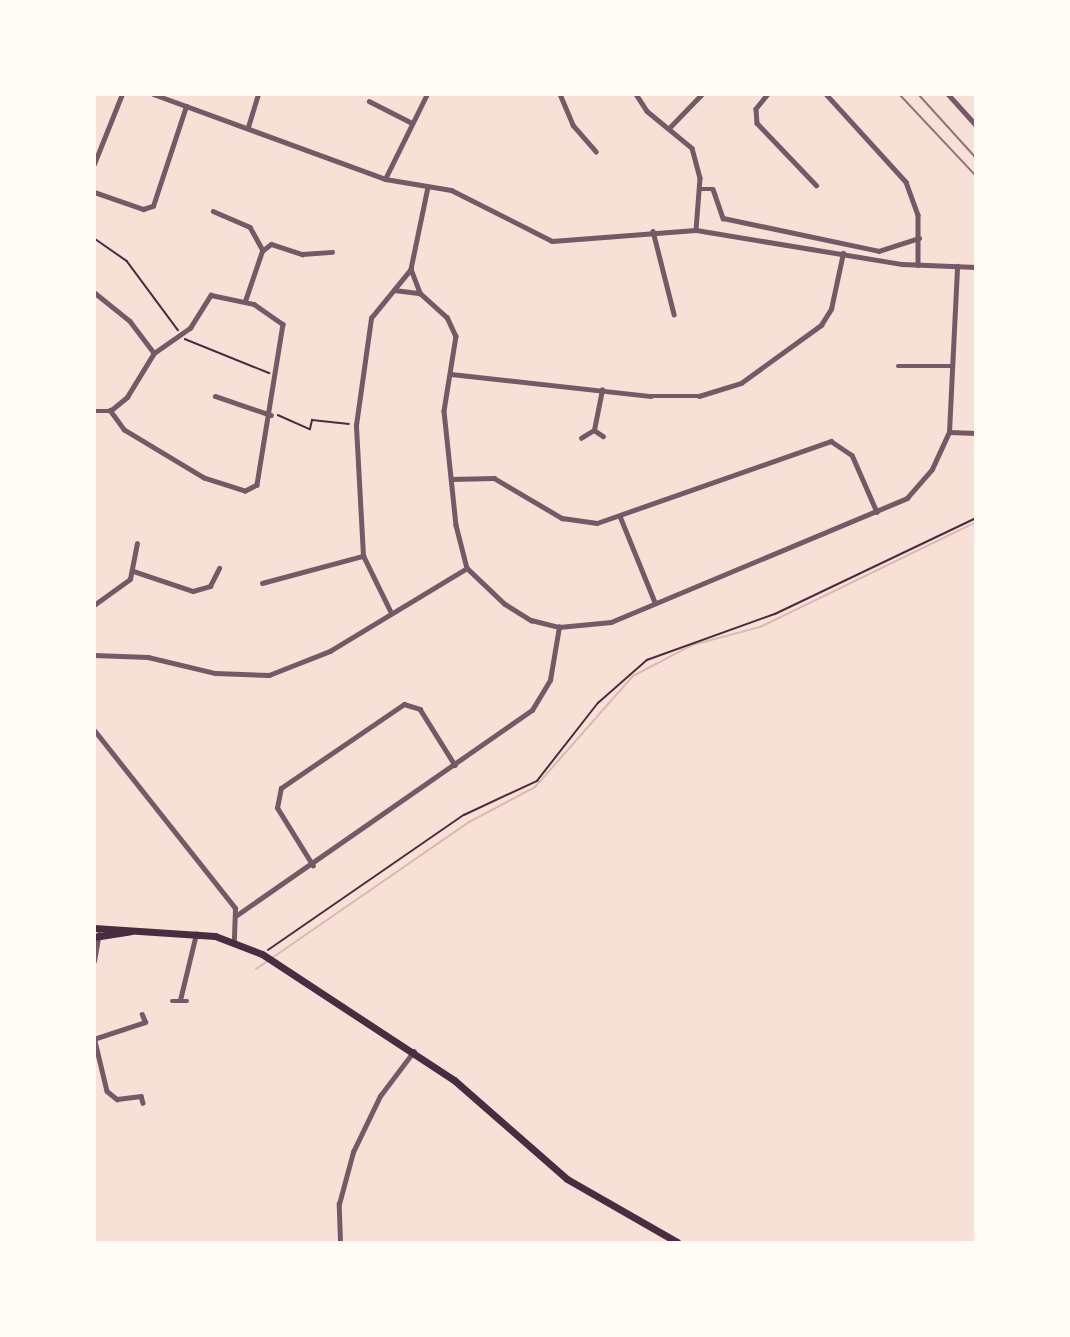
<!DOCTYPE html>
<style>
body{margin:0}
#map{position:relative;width:1070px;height:1337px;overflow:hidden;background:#f7e1d7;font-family:Lato,sans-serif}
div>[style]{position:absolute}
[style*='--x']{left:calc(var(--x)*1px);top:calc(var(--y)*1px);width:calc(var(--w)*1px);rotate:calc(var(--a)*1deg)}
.stream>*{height:2px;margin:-1px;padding:0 1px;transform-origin:1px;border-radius:1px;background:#dcb8b0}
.path>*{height:1.5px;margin:-0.75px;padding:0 0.75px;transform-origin:0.75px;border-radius:0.75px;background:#4a2c40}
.minor>*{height:4.5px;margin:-2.25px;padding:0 2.25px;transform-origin:2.25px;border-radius:2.25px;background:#755966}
.tertiary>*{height:5px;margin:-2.5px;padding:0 2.5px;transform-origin:2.5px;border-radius:2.5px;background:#755966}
.primary>*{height:7px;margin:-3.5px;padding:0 3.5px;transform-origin:3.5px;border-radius:3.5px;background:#4a2c40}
.rail>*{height:2px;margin:-1px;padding:0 1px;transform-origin:1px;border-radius:1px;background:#8f747c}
span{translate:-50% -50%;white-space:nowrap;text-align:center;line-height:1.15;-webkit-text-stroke:4.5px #fffaf5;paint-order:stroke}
.frame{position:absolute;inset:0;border:96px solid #fffaf5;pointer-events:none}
</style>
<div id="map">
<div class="stream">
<div style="--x:256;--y:969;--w:259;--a:-34.6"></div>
<div style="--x:469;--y:822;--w:75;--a:-27.9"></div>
<div style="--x:535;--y:787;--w:148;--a:-48.6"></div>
<div style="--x:633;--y:676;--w:67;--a:-27.7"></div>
<div style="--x:692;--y:645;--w:70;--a:-14.8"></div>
<div style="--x:760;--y:627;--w:240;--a:-25.9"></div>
</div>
<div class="path">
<div style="--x:94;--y:238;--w:40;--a:34.9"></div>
<div style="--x:127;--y:261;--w:86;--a:53.5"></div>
<div style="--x:185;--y:339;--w:91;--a:22"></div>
<div style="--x:278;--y:415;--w:35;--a:24"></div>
<div style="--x:310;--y:429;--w:9;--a:-77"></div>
<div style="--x:312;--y:420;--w:37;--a:6"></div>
<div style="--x:268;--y:950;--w:238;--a:-34.6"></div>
<div style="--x:464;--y:815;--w:81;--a:-25"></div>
<div style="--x:537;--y:781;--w:99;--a:-52"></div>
<div style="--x:598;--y:703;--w:65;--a:-41.3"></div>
<div style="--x:647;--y:660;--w:136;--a:-19.8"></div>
<div style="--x:775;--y:614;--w:223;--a:-25.5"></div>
</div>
<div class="minor">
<div style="--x:560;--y:94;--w:34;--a:67"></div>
<div style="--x:573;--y:125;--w:35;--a:49"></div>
<div style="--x:636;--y:94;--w:20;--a:57"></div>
<div style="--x:647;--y:111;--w:58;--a:39.4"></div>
<div style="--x:692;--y:148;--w:31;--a:75"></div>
<div style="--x:700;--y:178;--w:52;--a:94.4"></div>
<div style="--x:768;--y:94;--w:19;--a:129"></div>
<div style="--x:756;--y:109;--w:14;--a:86"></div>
<div style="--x:757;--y:123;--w:86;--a:46.4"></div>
<div style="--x:826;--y:94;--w:119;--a:47.7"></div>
<div style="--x:906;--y:182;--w:35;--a:70"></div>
<div style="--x:918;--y:215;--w:50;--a:90"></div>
<div style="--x:948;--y:94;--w:42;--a:47.9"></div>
<div style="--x:369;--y:101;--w:48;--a:27.1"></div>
<div style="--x:248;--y:127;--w:34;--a:-73"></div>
<div style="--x:670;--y:127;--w:46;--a:-45.9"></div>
<div style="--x:94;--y:164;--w:75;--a:-68.2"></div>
<div style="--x:385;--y:179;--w:95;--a:-63.7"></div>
<div style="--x:428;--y:187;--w:84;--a:101.7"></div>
<div style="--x:411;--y:269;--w:26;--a:69"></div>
<div style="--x:420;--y:293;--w:36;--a:42"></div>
<div style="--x:447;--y:317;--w:21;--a:65"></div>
<div style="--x:456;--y:336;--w:76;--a:99.1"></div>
<div style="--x:444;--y:411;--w:115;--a:84"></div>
<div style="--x:456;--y:525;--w:44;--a:75.7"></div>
<div style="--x:467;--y:568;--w:52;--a:43.5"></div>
<div style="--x:505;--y:604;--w:31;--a:32"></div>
<div style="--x:531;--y:620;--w:29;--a:14"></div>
<div style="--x:559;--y:627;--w:52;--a:-5.5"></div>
<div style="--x:611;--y:622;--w:321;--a:-22.7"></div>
<div style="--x:907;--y:498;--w:38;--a:-49"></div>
<div style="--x:932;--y:469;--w:41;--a:-65.3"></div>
<div style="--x:949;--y:432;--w:166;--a:-87.2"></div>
<div style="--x:700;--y:189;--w:13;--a:0"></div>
<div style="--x:713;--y:189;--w:31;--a:71"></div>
<div style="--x:723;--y:218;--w:159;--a:11.9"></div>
<div style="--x:879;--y:251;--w:42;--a:-18"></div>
<div style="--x:94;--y:192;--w:52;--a:19.1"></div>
<div style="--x:143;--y:209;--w:10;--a:-17"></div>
<div style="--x:153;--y:206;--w:105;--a:-71.7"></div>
<div style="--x:213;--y:211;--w:40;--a:23.4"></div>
<div style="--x:250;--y:227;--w:26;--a:61"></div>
<div style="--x:653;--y:231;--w:86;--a:75.8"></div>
<div style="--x:394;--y:290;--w:26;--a:7"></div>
<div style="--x:94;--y:292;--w:46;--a:38.9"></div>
<div style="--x:130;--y:321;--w:40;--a:53"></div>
<div style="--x:245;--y:301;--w:53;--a:-71.2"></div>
<div style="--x:262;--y:251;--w:11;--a:-38"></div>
<div style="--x:271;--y:244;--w:33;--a:18"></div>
<div style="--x:302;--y:254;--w:30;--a:-4"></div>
<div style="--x:898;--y:366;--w:54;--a:0"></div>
<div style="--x:451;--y:374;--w:201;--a:6.3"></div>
<div style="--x:651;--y:396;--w:48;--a:0"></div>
<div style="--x:699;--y:396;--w:44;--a:-17.2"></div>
<div style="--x:741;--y:383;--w:99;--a:-35.9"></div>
<div style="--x:821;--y:325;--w:19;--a:-58"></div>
<div style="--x:831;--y:309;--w:57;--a:-77.9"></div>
<div style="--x:215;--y:396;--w:59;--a:18.7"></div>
<div style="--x:94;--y:411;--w:16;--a:0"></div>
<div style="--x:110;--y:411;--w:22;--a:-39"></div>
<div style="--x:127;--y:397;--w:52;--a:-58.5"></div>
<div style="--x:154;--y:353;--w:44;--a:-34.8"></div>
<div style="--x:190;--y:328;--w:39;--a:-58"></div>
<div style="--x:211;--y:295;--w:44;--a:11.8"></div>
<div style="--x:254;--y:304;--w:35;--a:35"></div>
<div style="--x:283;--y:324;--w:163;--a:99.2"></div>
<div style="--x:257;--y:485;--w:13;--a:153"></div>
<div style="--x:245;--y:491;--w:43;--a:-162.4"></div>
<div style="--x:204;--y:478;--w:93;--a:-149"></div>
<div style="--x:124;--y:430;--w:24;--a:-126"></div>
<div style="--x:594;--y:430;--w:11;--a:34"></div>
<div style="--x:949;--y:432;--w:27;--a:2"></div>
<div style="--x:581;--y:438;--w:15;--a:-32"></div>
<div style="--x:594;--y:430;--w:41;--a:-78.7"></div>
<div style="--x:451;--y:479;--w:43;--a:-1.3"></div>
<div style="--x:494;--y:478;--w:79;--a:30.5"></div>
<div style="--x:562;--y:518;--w:35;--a:8"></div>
<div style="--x:597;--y:523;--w:248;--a:-19.3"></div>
<div style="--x:831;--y:441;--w:25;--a:34"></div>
<div style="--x:852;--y:455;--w:62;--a:66.3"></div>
<div style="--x:620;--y:516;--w:93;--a:67.9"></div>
<div style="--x:133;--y:571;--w:63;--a:18.4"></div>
<div style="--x:193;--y:591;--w:18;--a:-16"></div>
<div style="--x:210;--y:586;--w:20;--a:-63"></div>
<div style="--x:262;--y:583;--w:105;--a:-15"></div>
<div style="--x:94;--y:605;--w:44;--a:-35.8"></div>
<div style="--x:130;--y:579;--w:36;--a:-79"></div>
<div style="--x:390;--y:611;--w:61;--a:-116.1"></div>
<div style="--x:363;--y:556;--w:131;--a:-93.1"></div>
<div style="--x:356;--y:425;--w:108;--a:-82"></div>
<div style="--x:371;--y:318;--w:63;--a:-50.8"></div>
<div style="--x:94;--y:655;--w:54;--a:2.1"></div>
<div style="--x:148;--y:657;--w:69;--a:13.4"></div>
<div style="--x:215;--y:673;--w:54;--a:2.1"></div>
<div style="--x:269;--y:675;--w:66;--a:-21.5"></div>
<div style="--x:330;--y:651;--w:160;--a:-31.2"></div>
<div style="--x:313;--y:866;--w:68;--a:-121.8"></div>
<div style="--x:277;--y:808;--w:20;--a:-79"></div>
<div style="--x:281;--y:788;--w:149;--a:-34.3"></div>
<div style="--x:404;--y:704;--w:17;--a:17"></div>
<div style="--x:420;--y:709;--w:66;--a:58"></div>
<div style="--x:237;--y:915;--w:359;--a:-34.8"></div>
<div style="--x:532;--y:710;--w:35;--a:-59"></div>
<div style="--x:550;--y:680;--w:54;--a:-80.4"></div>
<div style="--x:94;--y:961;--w:27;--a:-80"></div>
<div style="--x:180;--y:1000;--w:68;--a:-76.4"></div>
<div style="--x:172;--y:1001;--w:15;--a:0"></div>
<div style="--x:94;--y:1039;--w:54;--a:-18.4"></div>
<div style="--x:145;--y:1022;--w:8;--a:-113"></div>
<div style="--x:95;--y:1041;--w:51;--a:76.5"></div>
<div style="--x:107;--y:1091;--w:13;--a:39"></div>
<div style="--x:117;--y:1099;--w:24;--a:-7"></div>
<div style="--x:141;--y:1096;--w:7;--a:74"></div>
<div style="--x:340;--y:1242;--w:38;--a:-92"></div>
<div style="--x:339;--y:1204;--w:54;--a:-74.9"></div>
<div style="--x:353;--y:1152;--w:62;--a:-64.3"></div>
<div style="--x:380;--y:1096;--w:56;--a:-52.9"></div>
</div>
<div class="tertiary">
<div style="--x:153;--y:94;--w:247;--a:20.1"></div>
<div style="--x:385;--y:179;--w:67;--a:9.5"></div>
<div style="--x:451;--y:190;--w:113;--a:26.8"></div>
<div style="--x:552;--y:241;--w:144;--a:-4.4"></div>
<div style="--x:696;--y:230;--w:209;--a:9.4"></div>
<div style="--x:902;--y:264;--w:74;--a:2.3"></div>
<div style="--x:94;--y:730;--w:227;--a:51.6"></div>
<div style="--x:235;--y:908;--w:33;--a:92"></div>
</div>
<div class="primary">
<div style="--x:94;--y:928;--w:121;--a:3.8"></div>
<div style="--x:215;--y:936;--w:50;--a:21"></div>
<div style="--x:262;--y:954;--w:230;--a:33.3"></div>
<div style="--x:454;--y:1080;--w:150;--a:41.2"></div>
<div style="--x:567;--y:1179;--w:127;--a:29.8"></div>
<div style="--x:94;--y:937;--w:37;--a:-9"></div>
</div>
<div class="rail">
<div style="--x:899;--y:94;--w:112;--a:46.8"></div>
<div style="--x:918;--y:94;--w:86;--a:47.8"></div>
</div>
<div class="frame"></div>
</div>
